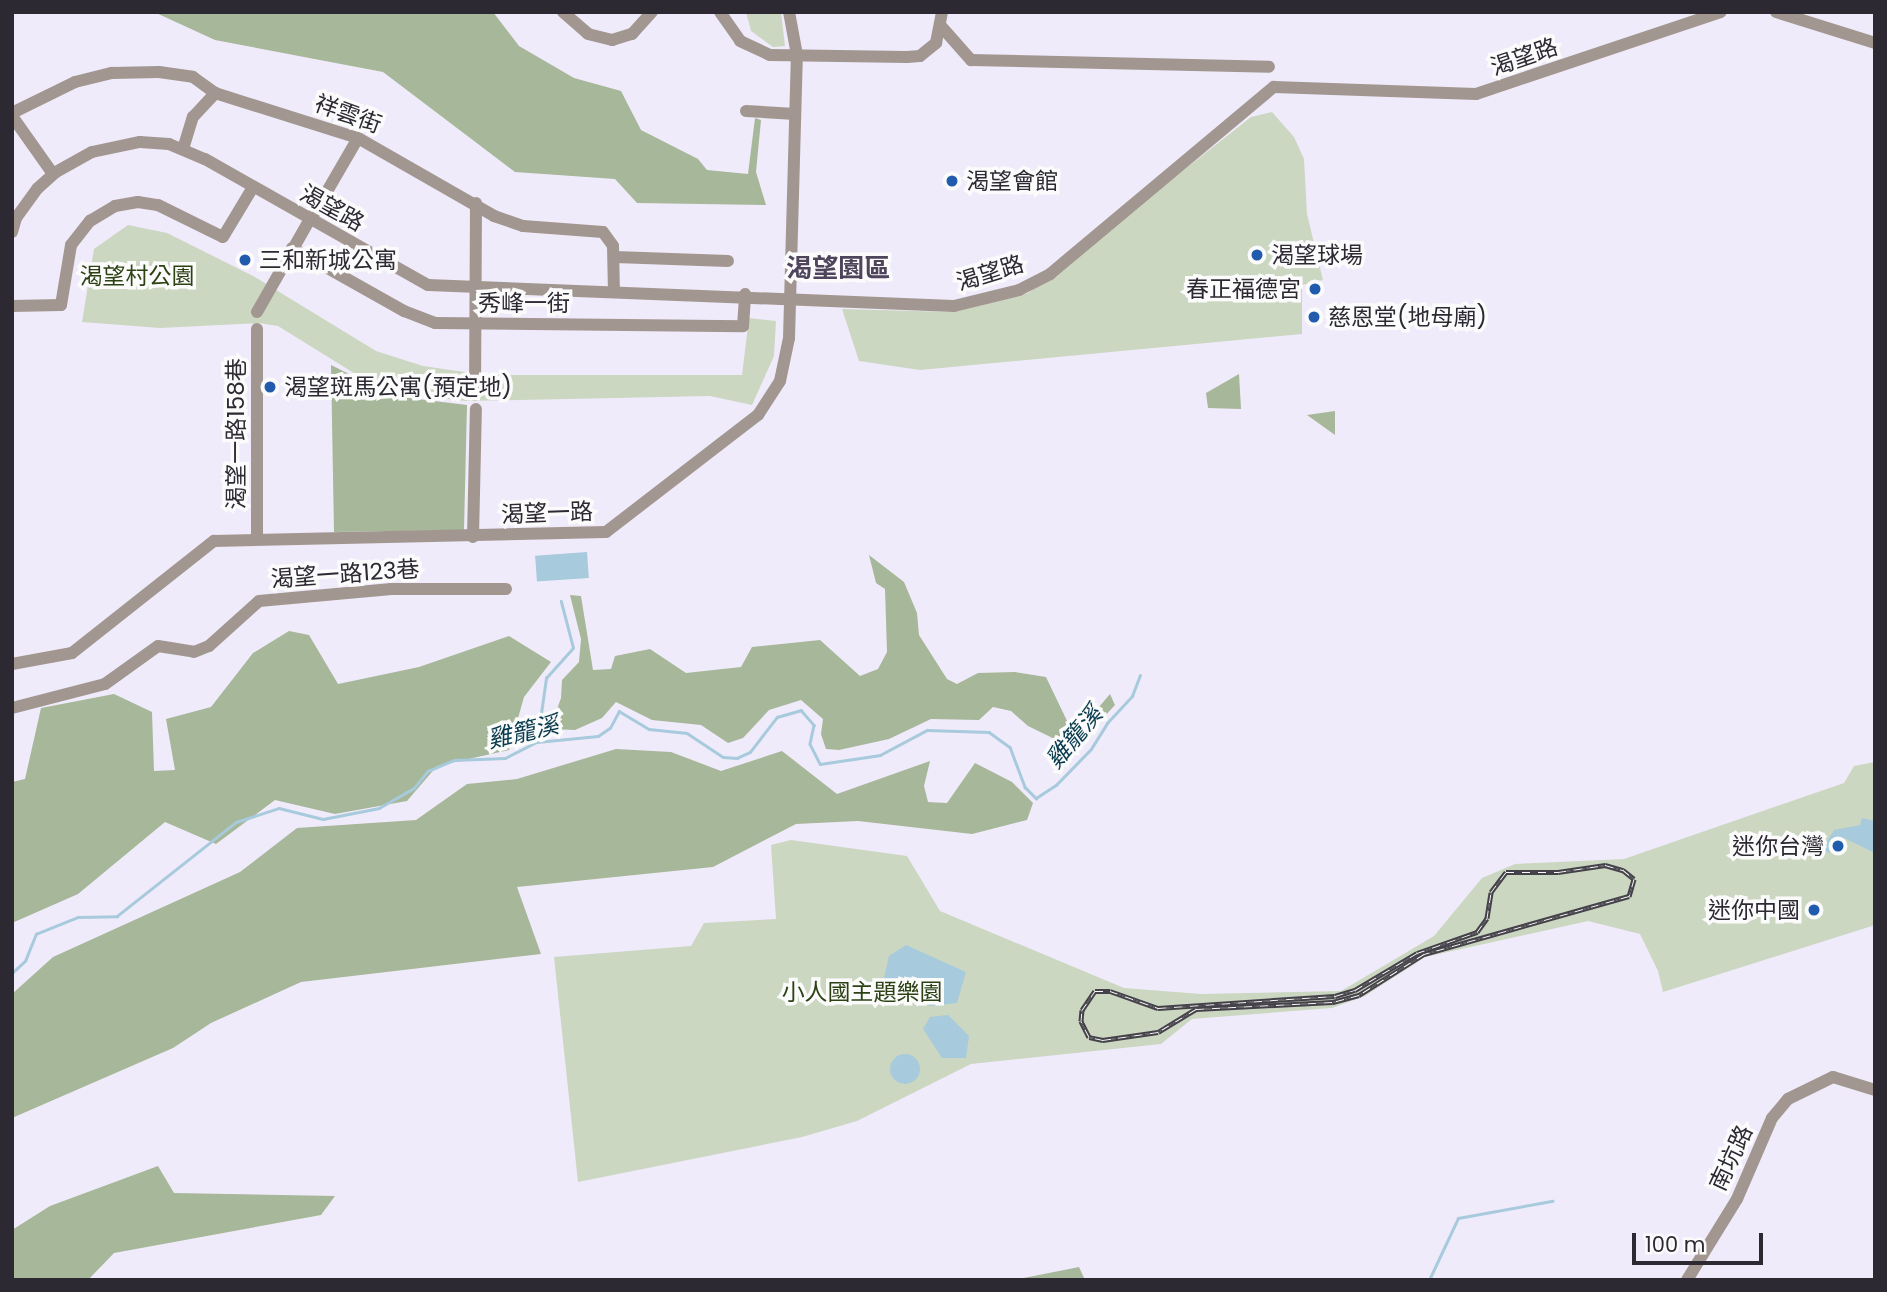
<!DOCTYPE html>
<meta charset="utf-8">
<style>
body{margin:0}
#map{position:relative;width:1887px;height:1292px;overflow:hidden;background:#f0ebfb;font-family:Poppins,"Noto Sans TC",sans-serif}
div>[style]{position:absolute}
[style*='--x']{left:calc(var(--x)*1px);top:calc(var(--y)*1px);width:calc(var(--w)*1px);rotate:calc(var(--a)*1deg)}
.green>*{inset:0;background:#cbd7c1}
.forest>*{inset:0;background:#a7b799}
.water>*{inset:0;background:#a7cadc;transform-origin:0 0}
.round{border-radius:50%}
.stream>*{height:2.5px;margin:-1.25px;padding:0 1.25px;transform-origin:1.25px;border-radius:1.25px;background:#a7cadc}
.minor>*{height:12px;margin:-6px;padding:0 6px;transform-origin:6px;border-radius:6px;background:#a29790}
.rail>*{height:5px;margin-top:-2.5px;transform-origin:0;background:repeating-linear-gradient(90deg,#fbfbfb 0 8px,#45414b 0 16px);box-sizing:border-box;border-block:2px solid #45414b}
.dots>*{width:19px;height:19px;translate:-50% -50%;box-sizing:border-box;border:4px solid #fbfbfb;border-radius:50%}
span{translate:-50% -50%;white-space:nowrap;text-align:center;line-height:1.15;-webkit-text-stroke:7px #fbfbfb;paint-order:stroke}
.street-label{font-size:23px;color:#2d2933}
.poi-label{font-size:23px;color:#2d2933}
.left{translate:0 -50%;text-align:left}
.right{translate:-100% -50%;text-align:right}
.park-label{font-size:23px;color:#2c4114}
.water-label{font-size:24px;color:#083b4d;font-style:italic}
.quarter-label{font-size:26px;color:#4e455c;font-weight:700}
.frame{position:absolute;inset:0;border:14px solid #2d2933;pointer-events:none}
.scale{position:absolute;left:1632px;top:1233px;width:131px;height:32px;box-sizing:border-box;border:4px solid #2d2933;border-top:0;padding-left:9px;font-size:21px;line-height:24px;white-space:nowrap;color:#2d2933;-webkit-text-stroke:5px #fbfbfb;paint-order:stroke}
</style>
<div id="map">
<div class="green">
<div style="clip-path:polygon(746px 12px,781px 12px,785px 46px,773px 47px,751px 31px)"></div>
<div style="clip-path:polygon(1272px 112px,1294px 137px,1304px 159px,1307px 214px,1323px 280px,1302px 285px,1302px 334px,920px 370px,859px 361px,842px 309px,953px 312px,1028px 293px,1251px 117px)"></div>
<div style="clip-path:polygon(128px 225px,167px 233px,253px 276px,376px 351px,423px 366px,485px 375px,742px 375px,749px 318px,776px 321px,774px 356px,752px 405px,710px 396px,466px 401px,395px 393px,357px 375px,278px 326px,259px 323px,160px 328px,82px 322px,94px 249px)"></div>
<div style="clip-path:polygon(1875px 762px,1875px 925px,1663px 992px,1658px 971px,1640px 934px,1588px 921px,1425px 957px,1365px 996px,1332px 1008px,1192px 1019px,1161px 1044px,971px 1064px,857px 1121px,802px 1137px,578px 1182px,554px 957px,691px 946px,704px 923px,776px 919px,771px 845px,791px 840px,907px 856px,940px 911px,1124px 988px,1201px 994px,1341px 991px,1434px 936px,1482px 878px,1515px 864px,1624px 859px,1844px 783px,1854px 766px)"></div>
</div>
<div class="forest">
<div style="clip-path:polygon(154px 12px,493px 12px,519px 46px,574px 78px,621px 91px,641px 130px,698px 159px,707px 170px,748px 174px,755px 118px,761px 120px,756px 172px,766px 205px,637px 203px,615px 179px,515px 172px,383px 72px,215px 40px)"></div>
<div style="clip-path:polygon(331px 365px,393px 396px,467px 405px,464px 530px,334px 532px)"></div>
<div style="clip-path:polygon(1239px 374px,1241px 409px,1208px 408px,1206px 393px)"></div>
<div style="clip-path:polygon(1335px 411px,1335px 435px,1307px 415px)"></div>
<div style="clip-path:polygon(869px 555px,904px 582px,917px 613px,919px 635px,947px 679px,957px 684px,978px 673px,1015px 672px,1046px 677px,1069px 725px,1088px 720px,1110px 694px,1115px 705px,1075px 749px,1028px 726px,1011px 711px,993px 707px,979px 720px,931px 719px,889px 739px,839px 750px,826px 749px,821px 734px,823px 719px,801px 700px,769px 710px,743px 738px,728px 743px,701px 725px,652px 720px,616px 702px,602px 718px,575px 730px,550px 729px,561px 698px,562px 680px,579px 662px,581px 639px,570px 595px,581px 596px,593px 670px,611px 669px,615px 656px,650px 649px,686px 673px,741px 667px,752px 647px,820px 640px,860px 676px,878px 669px,887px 652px,885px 589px,876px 583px)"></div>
<div style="clip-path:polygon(289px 631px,309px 635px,338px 684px,419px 667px,509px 636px,551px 662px,524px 697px,509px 750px,437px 766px,407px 801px,335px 814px,275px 800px,216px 844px,165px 822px,78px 894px,12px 923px,12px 782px,25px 779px,41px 708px,114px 694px,152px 712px,154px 771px,175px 770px,166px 719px,211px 707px,253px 653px)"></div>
<div style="clip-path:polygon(616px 749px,671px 752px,721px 771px,782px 751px,837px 794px,930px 761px,924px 786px,928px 802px,947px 803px,975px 763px,1012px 782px,1033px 803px,1027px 820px,972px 834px,858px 821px,796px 824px,713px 867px,517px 887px,541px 954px,301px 982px,211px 1023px,173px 1048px,12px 1118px,12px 994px,53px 957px,240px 872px,297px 828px,416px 820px,467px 784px,517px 779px)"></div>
<div style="clip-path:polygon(158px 1166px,174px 1193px,335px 1196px,321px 1215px,114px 1253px,88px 1280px,12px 1280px,12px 1230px,50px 1206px)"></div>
<div style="clip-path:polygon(1079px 1267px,1085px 1280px,1014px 1280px)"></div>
</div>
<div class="water">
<div style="left:587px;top:552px;width:26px;height:52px;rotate:86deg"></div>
<div style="clip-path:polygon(1862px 818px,1875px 821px,1875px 853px,1844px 838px,1830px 853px,1822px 849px,1834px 830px,1860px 825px)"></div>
<div style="clip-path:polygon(906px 945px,966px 972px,957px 1003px,930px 1006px,902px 989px,890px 991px,884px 978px,889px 956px)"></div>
<div style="clip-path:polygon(948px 1015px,969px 1036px,966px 1058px,942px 1058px,923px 1029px,930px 1017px)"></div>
<div class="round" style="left:890px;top:1054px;width:30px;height:30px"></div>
</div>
<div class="stream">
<div style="--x:537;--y:742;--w:65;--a:-82"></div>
<div style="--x:546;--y:678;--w:40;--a:-48"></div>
<div style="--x:573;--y:648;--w:48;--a:-104.6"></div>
<div style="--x:12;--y:973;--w:18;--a:-43"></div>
<div style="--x:25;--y:961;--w:29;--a:-68"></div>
<div style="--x:36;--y:934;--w:45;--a:-22"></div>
<div style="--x:78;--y:917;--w:39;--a:-1"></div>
<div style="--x:117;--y:916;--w:152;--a:-38.3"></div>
<div style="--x:236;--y:822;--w:45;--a:-18"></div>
<div style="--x:279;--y:808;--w:45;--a:14"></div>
<div style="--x:323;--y:819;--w:57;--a:-11.1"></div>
<div style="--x:379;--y:808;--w:40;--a:-29.7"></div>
<div style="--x:414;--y:788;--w:22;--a:-51"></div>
<div style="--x:428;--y:771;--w:28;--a:-23"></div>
<div style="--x:454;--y:760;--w:51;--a:-2.2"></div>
<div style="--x:505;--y:758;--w:36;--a:-27"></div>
<div style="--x:537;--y:742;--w:61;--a:-5.6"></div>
<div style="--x:598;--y:736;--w:14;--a:-34"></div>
<div style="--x:610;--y:728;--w:19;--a:-62"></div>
<div style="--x:619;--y:711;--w:35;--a:31"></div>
<div style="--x:649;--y:729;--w:38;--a:6"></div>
<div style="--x:687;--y:733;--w:43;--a:33.7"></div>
<div style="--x:723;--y:757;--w:14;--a:4"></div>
<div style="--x:737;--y:758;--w:14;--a:-25"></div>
<div style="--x:750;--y:752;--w:44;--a:-52.4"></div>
<div style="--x:777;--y:717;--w:25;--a:-16"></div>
<div style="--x:801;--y:710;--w:20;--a:49"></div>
<div style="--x:814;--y:725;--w:19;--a:102"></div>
<div style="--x:810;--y:744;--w:22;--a:63"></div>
<div style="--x:820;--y:764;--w:61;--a:-8.5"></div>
<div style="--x:880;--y:755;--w:53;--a:-28"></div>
<div style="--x:927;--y:730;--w:62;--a:1.8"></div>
<div style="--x:989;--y:732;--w:26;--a:36"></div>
<div style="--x:1010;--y:747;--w:43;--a:69.4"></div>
<div style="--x:1025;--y:787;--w:16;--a:45"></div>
<div style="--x:1036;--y:798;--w:24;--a:-33"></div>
<div style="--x:1056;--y:785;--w:50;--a:-45.8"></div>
<div style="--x:1091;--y:749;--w:31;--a:-58"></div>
<div style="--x:1107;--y:723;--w:37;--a:-47"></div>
<div style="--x:1132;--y:696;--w:22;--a:-69"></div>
<div style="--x:1429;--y:1280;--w:68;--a:-64.9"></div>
<div style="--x:1458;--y:1218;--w:96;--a:-10.3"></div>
</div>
<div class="minor">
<div style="--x:563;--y:12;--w:33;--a:41"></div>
<div style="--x:588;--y:34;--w:25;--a:14"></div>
<div style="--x:612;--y:40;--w:21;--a:-17"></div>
<div style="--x:632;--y:34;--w:30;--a:-48"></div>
<div style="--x:720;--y:12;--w:35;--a:55"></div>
<div style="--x:740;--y:41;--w:33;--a:25"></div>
<div style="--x:770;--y:55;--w:137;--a:0.8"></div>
<div style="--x:907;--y:57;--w:13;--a:-4"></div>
<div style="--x:920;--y:56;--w:21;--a:-39"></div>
<div style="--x:936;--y:43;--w:32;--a:-79"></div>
<div style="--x:1776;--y:12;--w:104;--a:17.4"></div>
<div style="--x:940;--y:25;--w:47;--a:48.5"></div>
<div style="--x:971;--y:60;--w:298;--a:1.3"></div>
<div style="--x:746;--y:111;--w:49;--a:3.5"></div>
<div style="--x:12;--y:113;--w:70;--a:-26.2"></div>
<div style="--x:75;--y:82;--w:38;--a:-14"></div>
<div style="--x:112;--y:73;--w:47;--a:-1.2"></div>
<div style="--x:159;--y:72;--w:34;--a:8"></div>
<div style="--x:193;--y:77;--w:27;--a:36"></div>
<div style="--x:215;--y:93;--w:150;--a:17.5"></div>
<div style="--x:358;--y:138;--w:157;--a:29.8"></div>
<div style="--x:494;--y:216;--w:31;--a:19"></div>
<div style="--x:523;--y:226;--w:80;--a:4.3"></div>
<div style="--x:603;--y:232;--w:17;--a:54"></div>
<div style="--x:613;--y:246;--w:46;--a:88.8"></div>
<div style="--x:12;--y:116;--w:71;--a:54.7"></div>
<div style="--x:183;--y:149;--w:34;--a:-73"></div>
<div style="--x:193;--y:117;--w:33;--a:-47"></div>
<div style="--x:311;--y:219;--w:94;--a:-59.9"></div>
<div style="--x:12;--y:232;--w:15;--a:-74"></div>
<div style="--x:16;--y:218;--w:37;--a:-54"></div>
<div style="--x:38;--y:188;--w:24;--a:-42"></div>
<div style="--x:56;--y:172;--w:41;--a:-29.1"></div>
<div style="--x:92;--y:152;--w:49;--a:-11.8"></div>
<div style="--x:140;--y:142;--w:29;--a:4"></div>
<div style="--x:169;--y:144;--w:39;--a:23"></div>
<div style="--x:205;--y:159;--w:256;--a:29.5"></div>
<div style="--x:428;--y:285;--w:526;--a:2.29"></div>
<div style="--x:954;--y:306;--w:67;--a:-13.8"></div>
<div style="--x:1019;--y:290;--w:35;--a:-27"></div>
<div style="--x:1050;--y:274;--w:292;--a:-39.9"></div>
<div style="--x:1274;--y:87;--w:202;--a:2"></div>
<div style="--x:1476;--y:94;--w:258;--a:-18.5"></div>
<div style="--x:292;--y:248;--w:129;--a:29.4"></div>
<div style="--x:404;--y:311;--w:33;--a:21"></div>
<div style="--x:435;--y:323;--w:308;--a:0.6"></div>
<div style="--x:743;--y:326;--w:32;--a:-86"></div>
<div style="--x:615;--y:257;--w:113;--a:2"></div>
<div style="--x:12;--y:306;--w:49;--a:-1.2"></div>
<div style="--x:61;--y:305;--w:61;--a:-80.5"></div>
<div style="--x:71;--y:245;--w:31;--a:-52"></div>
<div style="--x:90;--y:221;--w:29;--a:-31"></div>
<div style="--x:115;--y:206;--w:23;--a:-10"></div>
<div style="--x:138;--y:202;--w:20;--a:9"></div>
<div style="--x:158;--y:205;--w:72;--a:26.2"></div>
<div style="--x:223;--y:237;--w:58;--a:-59"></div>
<div style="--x:257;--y:312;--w:107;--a:-60.3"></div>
<div style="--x:257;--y:329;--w:210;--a:90"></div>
<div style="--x:475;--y:395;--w:192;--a:-89.7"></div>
<div style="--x:473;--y:537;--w:128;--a:-88.7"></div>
<div style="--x:12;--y:664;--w:61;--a:-10.4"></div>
<div style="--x:72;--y:653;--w:181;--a:-38.3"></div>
<div style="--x:214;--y:541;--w:392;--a:-1.3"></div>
<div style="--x:606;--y:532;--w:192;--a:-37.6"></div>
<div style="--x:758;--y:415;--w:40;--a:-57.1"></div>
<div style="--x:780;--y:381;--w:44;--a:-78.2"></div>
<div style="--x:789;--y:338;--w:283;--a:-88.4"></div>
<div style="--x:797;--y:55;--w:44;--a:-100.5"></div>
<div style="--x:12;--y:708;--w:96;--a:-14.5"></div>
<div style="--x:105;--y:684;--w:65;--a:-35.6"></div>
<div style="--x:158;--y:646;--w:36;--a:9"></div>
<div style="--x:194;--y:652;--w:16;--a:-22"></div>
<div style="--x:209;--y:646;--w:67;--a:-42"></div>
<div style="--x:259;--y:601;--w:133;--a:-5.2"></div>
<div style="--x:391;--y:589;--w:115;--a:0"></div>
<div style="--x:1687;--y:1280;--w:95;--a:-58.3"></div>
<div style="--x:1737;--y:1199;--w:88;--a:-66.6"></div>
<div style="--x:1772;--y:1118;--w:25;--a:-50"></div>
<div style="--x:1788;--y:1099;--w:50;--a:-26.1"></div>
<div style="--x:1833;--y:1077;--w:44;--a:17.2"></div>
</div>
<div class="rail">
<div style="--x:1605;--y:865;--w:19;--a:16"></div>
<div style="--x:1623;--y:870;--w:14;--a:39"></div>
<div style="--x:1634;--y:879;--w:18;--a:106"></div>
<div style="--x:1629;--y:896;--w:213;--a:164.2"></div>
<div style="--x:1424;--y:954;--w:77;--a:147.8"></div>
<div style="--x:1359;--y:995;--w:28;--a:165"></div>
<div style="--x:1332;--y:1002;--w:136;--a:177.1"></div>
<div style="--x:1196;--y:1009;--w:44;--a:148.8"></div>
<div style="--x:1158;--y:1032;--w:56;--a:171.7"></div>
<div style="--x:1103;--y:1040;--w:14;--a:-168"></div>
<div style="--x:1089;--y:1037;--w:18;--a:-117"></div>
<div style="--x:1081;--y:1021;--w:11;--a:-85"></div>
<div style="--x:1082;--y:1010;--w:23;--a:-56"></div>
<div style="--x:1095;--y:991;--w:15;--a:0"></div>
<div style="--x:1110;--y:991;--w:51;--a:19.5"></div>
<div style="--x:1158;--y:1008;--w:177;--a:-3.9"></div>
<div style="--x:1335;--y:996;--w:21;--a:-17"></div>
<div style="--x:1355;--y:990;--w:72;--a:-30.8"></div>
<div style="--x:1417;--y:953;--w:64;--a:-19.3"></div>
<div style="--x:1477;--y:932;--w:17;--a:-54"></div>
<div style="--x:1487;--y:918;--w:26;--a:-81"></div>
<div style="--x:1491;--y:892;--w:25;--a:-53"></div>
<div style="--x:1506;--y:872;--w:52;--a:0"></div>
<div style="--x:1558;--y:872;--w:48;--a:-8.5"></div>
</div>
<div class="dots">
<div style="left:952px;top:181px;background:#205bad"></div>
<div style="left:1257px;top:255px;background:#205bad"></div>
<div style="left:245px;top:260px;background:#205bad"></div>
<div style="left:1315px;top:289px;background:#205bad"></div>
<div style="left:1314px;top:317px;background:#205bad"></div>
<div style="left:270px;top:387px;background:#205bad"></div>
<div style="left:1838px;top:846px;background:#205bad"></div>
<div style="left:1814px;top:910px;background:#205bad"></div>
</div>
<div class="street-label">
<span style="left:1524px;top:57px;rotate:-19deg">渴望路</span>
<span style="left:348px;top:114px;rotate:20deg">祥雲街</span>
<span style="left:332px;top:208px;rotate:29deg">渴望路</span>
<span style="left:990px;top:273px;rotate:-17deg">渴望路</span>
<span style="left:524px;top:303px">秀峰一街</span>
<span style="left:236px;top:434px;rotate:-90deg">渴望一路158巷</span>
<span style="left:547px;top:513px;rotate:-2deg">渴望一路</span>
<span style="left:345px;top:574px;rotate:-4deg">渴望一路123巷</span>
<span style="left:1731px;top:1158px;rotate:-65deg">南坑路</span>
</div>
<div class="poi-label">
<span class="left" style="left:966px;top:181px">渴望會館</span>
<span class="left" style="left:1271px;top:255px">渴望球場</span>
<span class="left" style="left:259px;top:260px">三和新城公寓</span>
<span class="right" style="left:1301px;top:289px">春正福德宮</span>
<span class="left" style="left:1328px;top:317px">慈恩堂(地母廟)</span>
<span class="left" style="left:284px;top:387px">渴望斑馬公寓(預定地)</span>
<span class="right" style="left:1824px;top:846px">迷你台灣</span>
<span class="right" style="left:1800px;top:910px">迷你中國</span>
</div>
<div class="park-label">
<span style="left:137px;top:276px">渴望村公園</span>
<span style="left:862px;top:992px">小人國主題樂園</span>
</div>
<div class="water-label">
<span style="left:523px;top:732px;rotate:-13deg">雞籠溪</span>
<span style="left:1074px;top:737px;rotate:-50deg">雞籠溪</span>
</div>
<div class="quarter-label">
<span style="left:838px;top:269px">渴望園區</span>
</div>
<div class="frame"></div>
<div class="scale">100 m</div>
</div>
